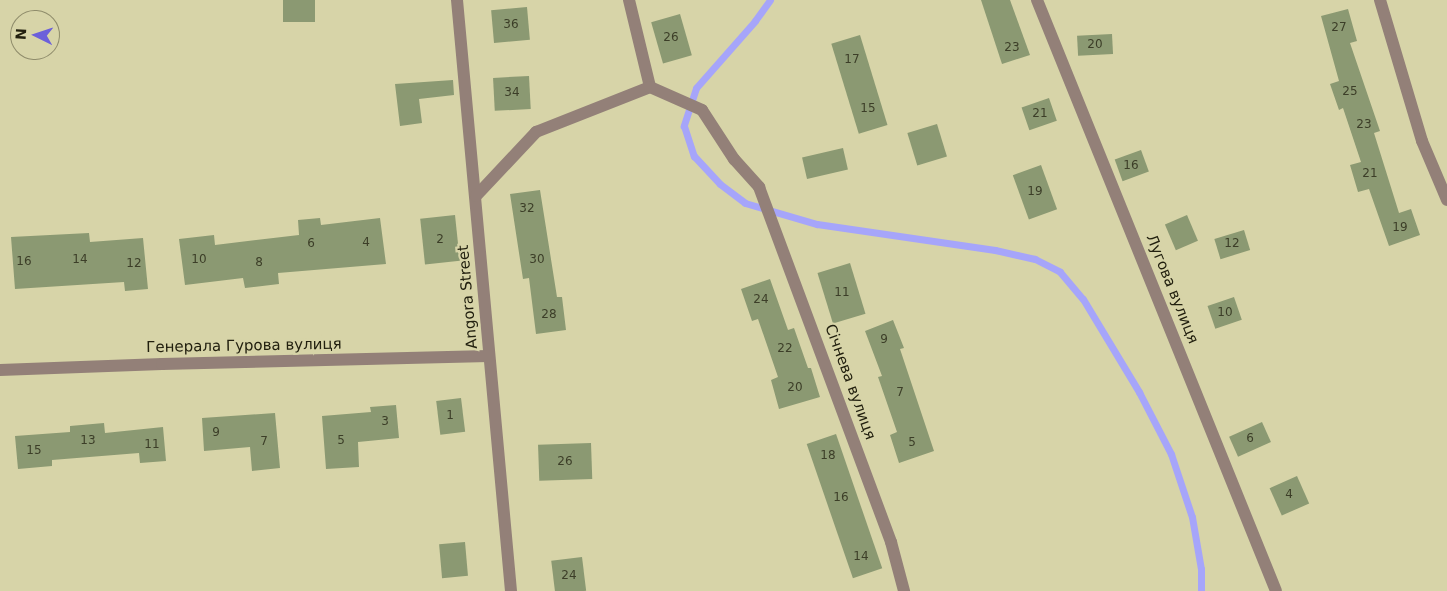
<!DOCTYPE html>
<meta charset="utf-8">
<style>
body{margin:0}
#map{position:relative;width:1447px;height:591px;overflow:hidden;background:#d7d4a8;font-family:"DejaVu Sans",sans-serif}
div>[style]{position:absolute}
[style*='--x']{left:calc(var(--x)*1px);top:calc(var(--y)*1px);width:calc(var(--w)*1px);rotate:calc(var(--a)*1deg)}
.stream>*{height:7px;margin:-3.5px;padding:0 3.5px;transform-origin:3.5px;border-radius:3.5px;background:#a6a5fa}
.building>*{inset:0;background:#8b9972;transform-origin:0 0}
.street>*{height:12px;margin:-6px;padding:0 6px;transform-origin:6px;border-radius:6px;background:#938078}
span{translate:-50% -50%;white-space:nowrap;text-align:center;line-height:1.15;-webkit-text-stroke:4.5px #d7d4a8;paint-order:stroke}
.number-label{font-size:12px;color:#3c3e28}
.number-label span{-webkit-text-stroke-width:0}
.street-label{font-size:15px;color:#22200f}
.north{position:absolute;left:10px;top:10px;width:50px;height:50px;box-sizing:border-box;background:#d7d4a8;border:1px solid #8f8c6b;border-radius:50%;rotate:274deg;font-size:14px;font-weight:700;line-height:20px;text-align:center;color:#22200f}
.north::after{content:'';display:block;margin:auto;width:18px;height:22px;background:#6c60da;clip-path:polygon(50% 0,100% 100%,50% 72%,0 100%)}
</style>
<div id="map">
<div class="stream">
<div style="--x:770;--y:0;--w:26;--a:126"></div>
<div style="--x:755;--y:21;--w:89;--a:131.4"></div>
<div style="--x:696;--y:88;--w:40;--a:108"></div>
<div style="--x:684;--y:126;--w:32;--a:72"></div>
<div style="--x:694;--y:156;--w:38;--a:47"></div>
<div style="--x:720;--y:184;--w:31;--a:37"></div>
<div style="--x:745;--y:203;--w:75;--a:16.3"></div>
<div style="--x:817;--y:224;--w:180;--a:8.3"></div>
<div style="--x:995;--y:250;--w:41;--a:12.7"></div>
<div style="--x:1035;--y:259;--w:28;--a:27"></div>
<div style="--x:1060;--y:272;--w:35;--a:50"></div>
<div style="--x:1083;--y:299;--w:109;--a:58.9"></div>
<div style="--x:1139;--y:392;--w:70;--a:62.7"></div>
<div style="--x:1171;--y:454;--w:66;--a:71.6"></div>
<div style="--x:1192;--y:517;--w:53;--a:80.2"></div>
<div style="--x:1201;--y:569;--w:22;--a:90"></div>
</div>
<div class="building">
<div style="left:283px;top:0;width:32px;height:22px"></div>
<div style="clip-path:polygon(981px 0,1010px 0,1030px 55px,1002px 64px)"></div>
<div style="left:527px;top:7px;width:33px;height:36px;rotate:85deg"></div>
<div style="clip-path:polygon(1348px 9px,1357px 41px,1350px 43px,1380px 131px,1374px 133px,1399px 213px,1411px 209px,1420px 235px,1389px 246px,1369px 189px,1358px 192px,1350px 165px,1361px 162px,1343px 108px,1339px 110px,1330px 84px,1339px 81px,1321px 16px)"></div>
<div style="left:680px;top:14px;width:43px;height:30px;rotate:74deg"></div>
<div style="left:1112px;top:34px;width:20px;height:35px;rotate:87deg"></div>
<div style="left:860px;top:35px;width:94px;height:30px;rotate:73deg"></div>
<div style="left:529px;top:76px;width:33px;height:36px;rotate:87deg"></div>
<div style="clip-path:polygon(453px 80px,454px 95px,419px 99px,422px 123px,400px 126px,395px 84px)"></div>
<div style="left:1049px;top:98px;width:24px;height:29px;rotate:71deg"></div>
<div style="left:937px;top:124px;width:34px;height:31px;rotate:73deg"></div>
<div style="left:843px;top:148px;width:22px;height:42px;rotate:77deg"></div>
<div style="left:1141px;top:150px;width:23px;height:28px;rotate:70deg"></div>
<div style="left:1041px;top:165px;width:47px;height:30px;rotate:70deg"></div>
<div style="clip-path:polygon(540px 190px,557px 297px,562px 297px,566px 330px,536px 334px,529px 278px,523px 279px,510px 194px)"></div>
<div style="left:455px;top:215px;width:46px;height:35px;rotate:84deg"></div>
<div style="left:1187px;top:215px;width:28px;height:24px;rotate:67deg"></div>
<div style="clip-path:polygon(320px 218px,321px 225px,380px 218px,386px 264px,278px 273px,279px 284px,245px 288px,243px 278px,185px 285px,179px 239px,214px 235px,215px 245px,299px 235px,298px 220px)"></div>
<div style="left:1244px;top:230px;width:21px;height:31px;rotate:73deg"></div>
<div style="clip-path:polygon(89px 233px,90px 242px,143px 238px,148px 289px,125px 291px,124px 282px,15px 289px,11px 237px)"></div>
<div style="left:850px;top:263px;width:53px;height:34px;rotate:73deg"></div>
<div style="clip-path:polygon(770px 279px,788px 330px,794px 328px,808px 368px,811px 368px,820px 397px,779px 409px,771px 380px,778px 377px,758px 319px,752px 321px,741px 289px)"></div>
<div style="left:1234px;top:297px;width:24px;height:28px;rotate:71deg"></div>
<div style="clip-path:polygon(893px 320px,904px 348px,900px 349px,934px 451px,899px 463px,890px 435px,897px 432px,878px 377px,882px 376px,865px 331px)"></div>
<div style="left:461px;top:398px;width:34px;height:25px;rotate:83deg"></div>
<div style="clip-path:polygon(396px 405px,399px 438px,358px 442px,359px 467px,326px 469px,322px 416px,371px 412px,370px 407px)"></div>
<div style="clip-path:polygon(275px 413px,280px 468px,252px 471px,250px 447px,204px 451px,202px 418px)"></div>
<div style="left:1262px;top:422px;width:22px;height:36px;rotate:66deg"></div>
<div style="clip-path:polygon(104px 423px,105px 433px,163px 427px,166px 461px,140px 463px,139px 453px,52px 460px,52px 466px,18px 469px,15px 436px,70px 432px,70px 426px)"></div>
<div style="left:836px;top:434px;width:142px;height:31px;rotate:71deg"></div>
<div style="left:591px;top:443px;width:36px;height:53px;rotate:88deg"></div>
<div style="left:1297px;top:476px;width:30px;height:30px;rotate:66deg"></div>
<div style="left:465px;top:542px;width:34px;height:26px;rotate:85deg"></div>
<div style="left:582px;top:557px;width:34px;height:31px;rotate:83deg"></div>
</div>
<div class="street">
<div style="--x:457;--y:0;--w:593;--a:84.78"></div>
<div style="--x:629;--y:0;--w:89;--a:76.4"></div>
<div style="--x:1037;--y:0;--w:637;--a:67.98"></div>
<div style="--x:1380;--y:0;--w:147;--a:73.4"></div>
<div style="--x:1422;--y:141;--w:64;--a:67"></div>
<div style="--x:476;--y:196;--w:88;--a:-46.8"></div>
<div style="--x:536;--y:132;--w:123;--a:-21.5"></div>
<div style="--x:650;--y:87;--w:57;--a:23.9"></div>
<div style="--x:702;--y:110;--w:59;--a:56.9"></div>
<div style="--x:734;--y:159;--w:38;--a:48"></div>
<div style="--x:759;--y:187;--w:379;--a:69.6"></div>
<div style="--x:891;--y:542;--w:51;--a:75.1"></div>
<div style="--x:0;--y:370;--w:162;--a:-2.1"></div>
<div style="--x:162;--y:364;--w:327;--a:-1.4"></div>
</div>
<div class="number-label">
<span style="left:511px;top:25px">36</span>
<span style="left:1339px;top:28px">27</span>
<span style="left:671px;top:38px">26</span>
<span style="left:1095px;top:45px">20</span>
<span style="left:1012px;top:48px">23</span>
<span style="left:852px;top:60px">17</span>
<span style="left:1350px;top:92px">25</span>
<span style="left:512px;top:93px">34</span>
<span style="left:868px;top:109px">15</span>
<span style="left:1040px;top:114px">21</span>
<span style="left:1364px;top:125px">23</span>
<span style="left:1131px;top:166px">16</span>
<span style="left:1370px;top:174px">21</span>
<span style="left:1035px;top:192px">19</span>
<span style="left:527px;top:209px">32</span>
<span style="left:1400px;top:228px">19</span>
<span style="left:440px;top:240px">2</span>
<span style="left:366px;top:243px">4</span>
<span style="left:311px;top:244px">6</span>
<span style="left:1232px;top:244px">12</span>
<span style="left:80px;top:260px">14</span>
<span style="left:199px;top:260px">10</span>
<span style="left:537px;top:260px">30</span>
<span style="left:24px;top:262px">16</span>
<span style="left:259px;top:263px">8</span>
<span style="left:134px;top:264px">12</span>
<span style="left:842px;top:293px">11</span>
<span style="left:761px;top:300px">24</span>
<span style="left:1225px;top:313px">10</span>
<span style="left:549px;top:315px">28</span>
<span style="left:884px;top:340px">9</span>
<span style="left:785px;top:349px">22</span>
<span style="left:795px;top:388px">20</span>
<span style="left:900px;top:393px">7</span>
<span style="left:450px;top:416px">1</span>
<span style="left:385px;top:422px">3</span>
<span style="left:216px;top:433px">9</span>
<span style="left:1250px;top:439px">6</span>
<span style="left:88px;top:441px">13</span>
<span style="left:341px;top:441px">5</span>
<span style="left:264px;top:442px">7</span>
<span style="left:912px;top:443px">5</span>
<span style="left:152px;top:445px">11</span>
<span style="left:34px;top:451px">15</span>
<span style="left:828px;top:456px">18</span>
<span style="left:565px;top:462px">26</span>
<span style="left:1289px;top:495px">4</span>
<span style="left:841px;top:498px">16</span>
<span style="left:861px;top:557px">14</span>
<span style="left:569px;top:576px">24</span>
</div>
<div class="street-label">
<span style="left:1172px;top:289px;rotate:68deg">Лугова вулиця</span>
<span style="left:468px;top:297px;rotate:-95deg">Angora Street</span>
<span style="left:244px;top:346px;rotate:-1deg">Генерала Гурова вулиця</span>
<span style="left:850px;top:382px;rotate:70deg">Січнева вулиця</span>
</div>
<div class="north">N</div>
</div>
